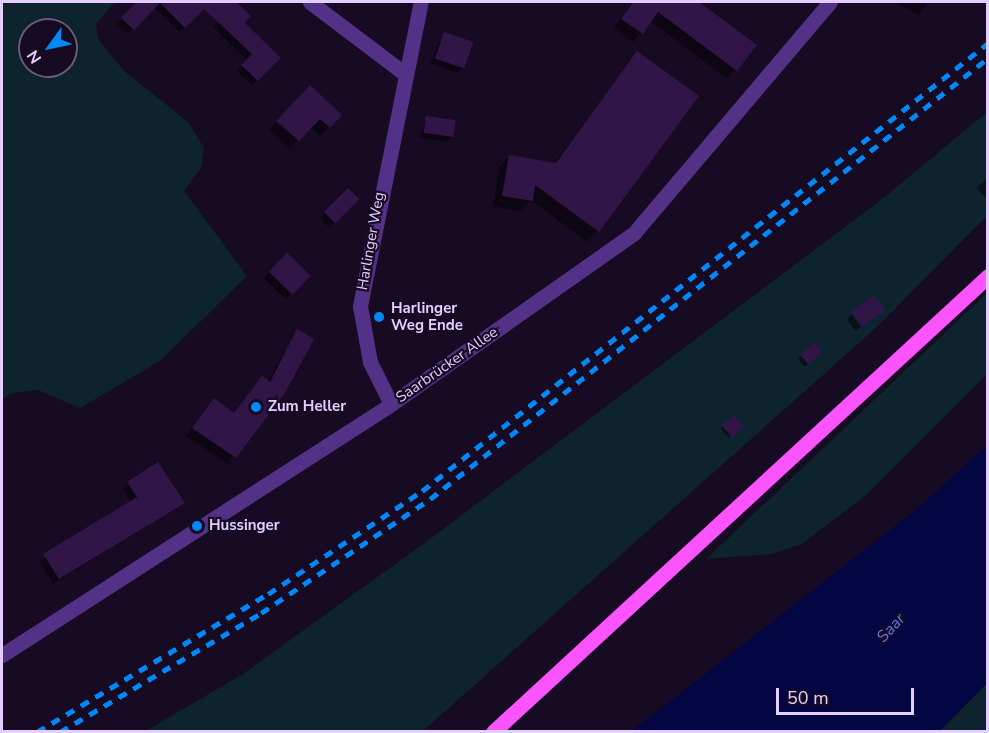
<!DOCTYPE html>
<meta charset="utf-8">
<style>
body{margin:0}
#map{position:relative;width:989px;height:733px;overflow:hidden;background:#170b23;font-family:"Nunito Sans",sans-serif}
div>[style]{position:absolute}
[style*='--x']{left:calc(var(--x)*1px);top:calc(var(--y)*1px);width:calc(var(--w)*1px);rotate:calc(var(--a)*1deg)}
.green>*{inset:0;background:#0d232d}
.water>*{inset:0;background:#040543}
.shadow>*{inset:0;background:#0007;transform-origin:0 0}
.building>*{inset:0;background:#301546;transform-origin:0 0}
.minor>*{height:15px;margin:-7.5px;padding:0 7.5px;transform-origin:7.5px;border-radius:7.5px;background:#523187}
.major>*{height:15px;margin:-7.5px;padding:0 7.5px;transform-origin:7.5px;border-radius:7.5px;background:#fb54ff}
.rail>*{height:4.5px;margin-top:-2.25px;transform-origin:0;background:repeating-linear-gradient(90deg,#0088f8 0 9px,transparent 0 17px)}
.dots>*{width:16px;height:16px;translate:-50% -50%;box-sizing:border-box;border:3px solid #170b23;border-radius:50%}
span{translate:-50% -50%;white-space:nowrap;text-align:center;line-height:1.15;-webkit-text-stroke:4.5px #170b23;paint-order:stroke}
.street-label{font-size:15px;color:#e4cdff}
.poi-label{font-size:15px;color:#e4cdff;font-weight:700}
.left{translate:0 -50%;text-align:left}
.water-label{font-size:16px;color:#5b79ff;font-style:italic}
.frame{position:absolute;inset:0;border:3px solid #e4cdff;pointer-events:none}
.north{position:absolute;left:18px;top:18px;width:60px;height:60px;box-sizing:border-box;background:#170b23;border:2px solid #69597b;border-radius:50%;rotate:237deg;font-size:16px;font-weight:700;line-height:24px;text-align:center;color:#e4cdff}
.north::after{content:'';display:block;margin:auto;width:21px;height:27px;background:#0088f8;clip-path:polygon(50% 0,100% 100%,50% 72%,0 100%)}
.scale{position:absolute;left:776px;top:688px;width:138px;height:27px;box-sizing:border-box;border:3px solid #e4cdff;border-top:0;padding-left:8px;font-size:18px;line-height:21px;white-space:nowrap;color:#e4cdff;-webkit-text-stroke:4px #170b23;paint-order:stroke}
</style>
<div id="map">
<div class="green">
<div style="clip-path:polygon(evenodd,2px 2px,115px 2px,96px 24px,98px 39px,124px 71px,188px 122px,204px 148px,201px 168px,184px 191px,247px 276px,160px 361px,80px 408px,38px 390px,11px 393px,2px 400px,2px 2px,30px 30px,66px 30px,66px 66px,30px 66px,30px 30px)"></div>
<div style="clip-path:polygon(987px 112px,987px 216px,879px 325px,423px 731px,144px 732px,243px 674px,430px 539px,886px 196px)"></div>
<div style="clip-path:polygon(987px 293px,987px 374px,866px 495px,802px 544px,772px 554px,706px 559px)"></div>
<div style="clip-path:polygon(987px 683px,987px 731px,940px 731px)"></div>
</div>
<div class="water">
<div style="clip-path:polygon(987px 446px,987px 683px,940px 731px,632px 731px,912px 513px)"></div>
</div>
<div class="shadow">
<div style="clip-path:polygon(138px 2px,209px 2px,179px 32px,154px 7px,128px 34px,117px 24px)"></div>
<div style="clip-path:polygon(632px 2px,693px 2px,754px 45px,727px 79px,650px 21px,633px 42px,614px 28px)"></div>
<div style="clip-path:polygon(894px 2px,928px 2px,919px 15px)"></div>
<div style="clip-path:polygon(236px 3px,242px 23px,279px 58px,252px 85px,237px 71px,247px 60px,213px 27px)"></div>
<div style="clip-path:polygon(444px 33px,463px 67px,458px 73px,430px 63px)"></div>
<div style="clip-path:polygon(637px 53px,696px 97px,598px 231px,587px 242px,531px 200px,520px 211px,493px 206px,499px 167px,510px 156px,554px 164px)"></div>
<div style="clip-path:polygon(301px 96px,340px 115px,320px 136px,310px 126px,289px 149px,269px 130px)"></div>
<div style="clip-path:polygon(427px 118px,452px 137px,447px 142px,419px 138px)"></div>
<div style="clip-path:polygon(988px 177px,988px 195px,985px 197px,976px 188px)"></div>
<div style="left:348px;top:190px;width:13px;height:40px;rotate:45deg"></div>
<div style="left:287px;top:255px;width:30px;height:33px;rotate:44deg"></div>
<div style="clip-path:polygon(852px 314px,877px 315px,855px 331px,847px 319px)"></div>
<div style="clip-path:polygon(298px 331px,228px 464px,186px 436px,207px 407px,233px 414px,262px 378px,267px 382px)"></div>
<div style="left:814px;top:344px;width:11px;height:22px;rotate:49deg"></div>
<div style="left:733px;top:417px;width:13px;height:17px;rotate:48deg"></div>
<div style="clip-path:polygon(128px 483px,184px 503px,53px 584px,39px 561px,131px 502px,123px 489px)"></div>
</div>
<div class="building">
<div style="clip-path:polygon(136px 2px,236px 2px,251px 16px,245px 23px,281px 58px,258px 81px,241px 65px,252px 54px,204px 9px,185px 28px,160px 3px,134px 30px,121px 18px)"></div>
<div style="clip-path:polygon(633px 2px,699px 2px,757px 45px,737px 71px,658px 12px,643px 34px,621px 19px)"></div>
<div style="left:444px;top:32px;width:31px;height:28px;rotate:19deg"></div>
<div style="clip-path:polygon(637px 51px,699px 96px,599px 232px,535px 185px,533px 201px,502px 196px,509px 155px,556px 163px)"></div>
<div style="clip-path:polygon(310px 85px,342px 115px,330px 128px,320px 119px,299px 141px,276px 121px)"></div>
<div style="left:426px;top:116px;width:30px;height:17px;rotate:8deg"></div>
<div style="left:348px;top:188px;width:16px;height:34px;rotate:45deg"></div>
<div style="left:287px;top:253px;width:33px;height:26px;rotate:44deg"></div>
<div style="left:874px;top:295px;width:19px;height:29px;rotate:54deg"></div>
<div style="clip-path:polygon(297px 329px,314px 339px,285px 393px,236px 458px,192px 428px,214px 398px,234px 413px,262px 376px,270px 382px)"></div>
<div style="left:814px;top:342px;width:13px;height:19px;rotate:48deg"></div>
<div style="left:734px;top:415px;width:16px;height:16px;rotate:50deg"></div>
<div style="clip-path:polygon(158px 462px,185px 503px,59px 579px,43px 554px,137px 497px,127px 482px)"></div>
</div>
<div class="minor">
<div style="--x:310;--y:2;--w:118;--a:37.1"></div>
<div style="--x:391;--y:404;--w:47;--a:-116.6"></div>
<div style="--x:370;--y:362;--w:57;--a:-100.1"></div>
<div style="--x:360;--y:306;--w:310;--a:-78.7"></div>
<div style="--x:2;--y:655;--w:463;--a:-32.8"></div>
<div style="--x:391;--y:404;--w:297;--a:-35.1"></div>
<div style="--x:634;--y:233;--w:303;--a:-49.7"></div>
</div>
<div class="major">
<div style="--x:493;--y:732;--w:673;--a:-42.65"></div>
</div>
<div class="rail">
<div style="--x:37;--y:732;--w:269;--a:-30.9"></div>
<div style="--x:268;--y:594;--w:185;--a:-33.8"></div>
<div style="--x:422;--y:491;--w:722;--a:-38.36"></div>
<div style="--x:60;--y:732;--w:234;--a:-30.6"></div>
<div style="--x:261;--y:613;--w:204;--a:-34"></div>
<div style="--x:430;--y:499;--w:711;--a:-38.32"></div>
</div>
<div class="dots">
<div style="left:379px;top:317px;background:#0088f8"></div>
<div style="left:256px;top:407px;background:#0088f8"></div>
<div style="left:197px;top:526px;background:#0088f8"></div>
</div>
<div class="street-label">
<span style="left:371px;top:241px;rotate:-80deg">Harlinger Weg</span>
<span style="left:447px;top:365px;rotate:-35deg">Saarbrücker Allee</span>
</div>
<div class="poi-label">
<span class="left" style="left:391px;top:317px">Harlinger<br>Weg Ende</span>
<span class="left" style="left:268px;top:407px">Zum Heller</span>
<span class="left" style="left:209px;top:526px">Hussinger</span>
</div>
<div class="water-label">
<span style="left:891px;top:628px;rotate:-47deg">Saar</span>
</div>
<div class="frame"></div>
<div class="north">N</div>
<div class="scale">50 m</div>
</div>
